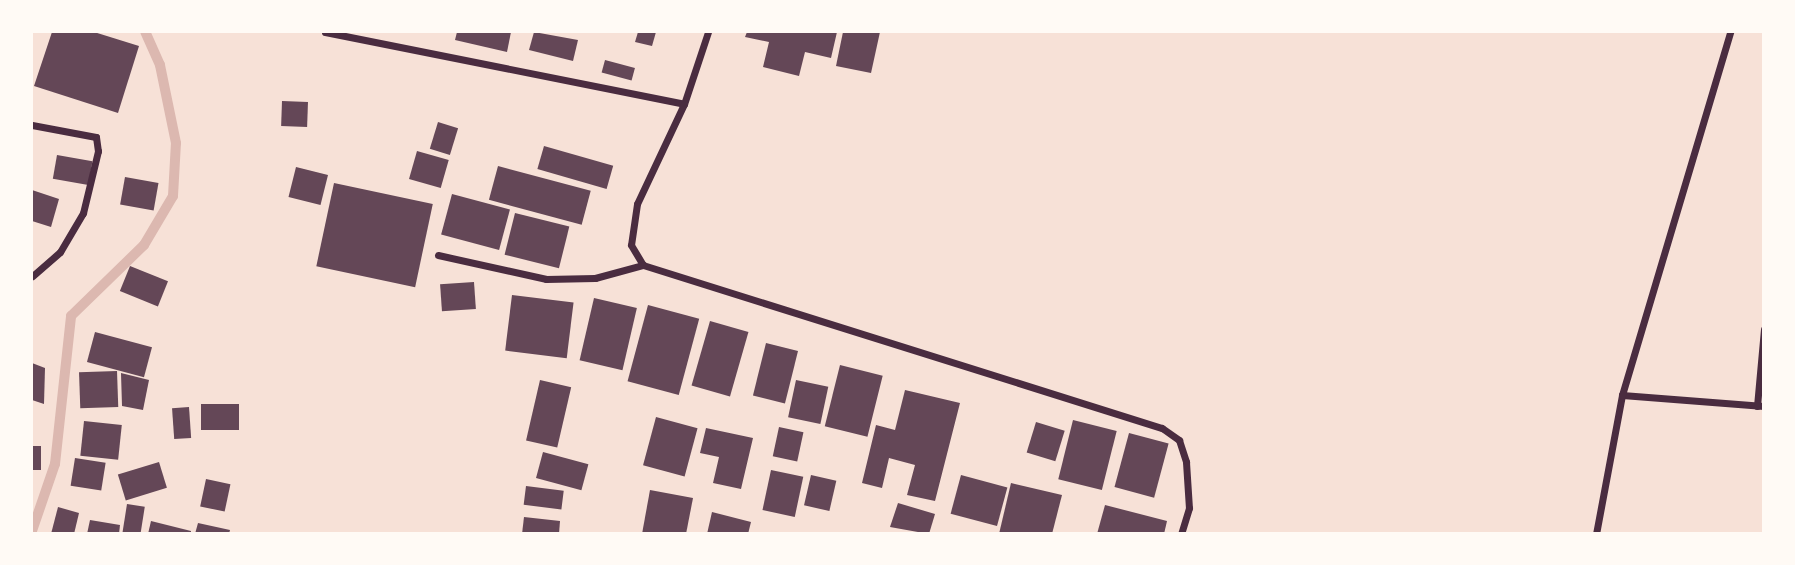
<!DOCTYPE html>
<style>
body{margin:0}
#map{position:relative;width:1795px;height:565px;overflow:hidden;background:#f7e1d7;font-family:"Space Grotesk",sans-serif}
div>[style]{position:absolute}
[style*='--x']{left:calc(var(--x)*1px);top:calc(var(--y)*1px);width:calc(var(--w)*1px);rotate:calc(var(--a)*1deg)}
.stream>*{height:10px;margin:-5px;padding:0 5px;transform-origin:5px;border-radius:5px;background:#dcb8b0}
.building>*{inset:0;background:#644757;transform-origin:0 0}
.minor>*{height:7px;margin:-3.5px;padding:0 3.5px;transform-origin:3.5px;border-radius:3.5px;background:#4a2c40}
span{translate:-50% -50%;white-space:nowrap;text-align:center;line-height:1.15;-webkit-text-stroke:6px #fffaf5;paint-order:stroke}
.frame{position:absolute;inset:0;border:33px solid #fffaf5;pointer-events:none}
</style>
<div id="map">
<div class="stream">
<div style="--x:32;--y:531;--w:71;--a:-71.1"></div>
<div style="--x:55;--y:464;--w:149;--a:-83.8"></div>
<div style="--x:71;--y:316;--w:102;--a:-44.2"></div>
<div style="--x:144;--y:245;--w:57;--a:-59.4"></div>
<div style="--x:173;--y:196;--w:53;--a:-86.8"></div>
<div style="--x:176;--y:143;--w:80;--a:-101.6"></div>
<div style="--x:160;--y:65;--w:36;--a:-114"></div>
</div>
<div class="building">
<div style="clip-path:polygon(52px 32px,94px 32px,139px 46px,118px 113px,34px 86px)"></div>
<div style="clip-path:polygon(457px 32px,511px 32px,507px 52px,455px 40px)"></div>
<div style="clip-path:polygon(534px 32px,578px 40px,573px 61px,529px 50px)"></div>
<div style="clip-path:polygon(638px 32px,656px 32px,652px 46px,635px 42px)"></div>
<div style="clip-path:polygon(747px 32px,837px 32px,831px 58px,805px 52px,799px 76px,763px 67px,769px 42px,745px 37px)"></div>
<div style="clip-path:polygon(843px 32px,880px 32px,871px 73px,836px 66px)"></div>
<div style="left:605px;top:60px;width:31px;height:13px;rotate:15deg"></div>
<div style="left:282px;top:101px;width:26px;height:25px;rotate:2deg"></div>
<div style="left:438px;top:122px;width:21px;height:28px;rotate:17deg"></div>
<div style="left:544px;top:146px;width:72px;height:24px;rotate:16deg"></div>
<div style="left:417px;top:151px;width:33px;height:29px;rotate:16deg"></div>
<div style="left:57px;top:155px;width:36px;height:24px;rotate:10deg"></div>
<div style="left:498px;top:166px;width:96px;height:35px;rotate:15deg"></div>
<div style="left:296px;top:167px;width:33px;height:31px;rotate:14deg"></div>
<div style="left:125px;top:177px;width:34px;height:28px;rotate:10deg"></div>
<div style="left:334px;top:183px;width:101px;height:85px;rotate:12deg"></div>
<div style="clip-path:polygon(32px 190px,59px 199px,51px 227px,32px 221px)"></div>
<div style="left:452px;top:194px;width:60px;height:42px;rotate:15deg"></div>
<div style="left:515px;top:213px;width:56px;height:43px;rotate:14deg"></div>
<div style="left:130px;top:266px;width:41px;height:27px;rotate:22deg"></div>
<div style="left:474px;top:282px;width:27px;height:34px;rotate:86deg"></div>
<div style="left:512px;top:295px;width:62px;height:56px;rotate:7deg"></div>
<div style="left:594px;top:298px;width:44px;height:64px;rotate:13deg"></div>
<div style="left:648px;top:305px;width:53px;height:79px;rotate:15deg"></div>
<div style="left:710px;top:321px;width:40px;height:67px;rotate:16deg"></div>
<div style="left:95px;top:332px;width:59px;height:31px;rotate:15deg"></div>
<div style="left:766px;top:343px;width:33px;height:54px;rotate:14deg"></div>
<div style="clip-path:polygon(32px 363px,45px 368px,44px 404px,32px 400px)"></div>
<div style="left:840px;top:365px;width:44px;height:63px;rotate:14deg"></div>
<div style="left:117px;top:371px;width:36px;height:38px;rotate:88deg"></div>
<div style="clip-path:polygon(121px 373px,149px 380px,143px 410px,122px 406px)"></div>
<div style="left:540px;top:380px;width:32px;height:62px;rotate:13deg"></div>
<div style="left:796px;top:380px;width:33px;height:38px;rotate:12deg"></div>
<div style="clip-path:polygon(905px 390px,960px 403px,935px 501px,907px 495px,915px 465px,889px 458px,882px 488px,862px 483px,876px 425px,895px 430px)"></div>
<div style="left:201px;top:404px;width:38px;height:26px"></div>
<div style="left:189px;top:407px;width:31px;height:17px;rotate:86deg"></div>
<div style="left:656px;top:417px;width:43px;height:50px;rotate:15deg"></div>
<div style="left:1073px;top:420px;width:45px;height:61px;rotate:14deg"></div>
<div style="left:84px;top:421px;width:38px;height:35px;rotate:6deg"></div>
<div style="left:1036px;top:422px;width:30px;height:32px;rotate:17deg"></div>
<div style="left:779px;top:427px;width:25px;height:30px;rotate:12deg"></div>
<div style="clip-path:polygon(706px 428px,753px 438px,741px 489px,713px 483px,719px 457px,700px 453px)"></div>
<div style="left:1129px;top:433px;width:41px;height:56px;rotate:15deg"></div>
<div style="left:32px;top:446px;width:9px;height:24px"></div>
<div style="left:543px;top:452px;width:47px;height:27px;rotate:15deg"></div>
<div style="left:75px;top:458px;width:31px;height:28px;rotate:9deg"></div>
<div style="left:159px;top:462px;width:27px;height:43px;rotate:73deg"></div>
<div style="left:771px;top:470px;width:33px;height:41px;rotate:12deg"></div>
<div style="left:811px;top:475px;width:26px;height:31px;rotate:13deg"></div>
<div style="left:961px;top:475px;width:48px;height:40px;rotate:15deg"></div>
<div style="left:206px;top:479px;width:25px;height:28px;rotate:12deg"></div>
<div style="clip-path:polygon(1011px 483px,1062px 495px,1052px 534px,999px 534px)"></div>
<div style="left:526px;top:486px;width:38px;height:19px;rotate:7deg"></div>
<div style="clip-path:polygon(650px 490px,693px 498px,686px 534px,642px 534px)"></div>
<div style="clip-path:polygon(898px 503px,935px 514px,929px 534px,890px 527px)"></div>
<div style="left:127px;top:504px;width:18px;height:30px;rotate:9deg"></div>
<div style="clip-path:polygon(1105px 505px,1167px 521px,1164px 534px,1097px 534px)"></div>
<div style="clip-path:polygon(58px 507px,79px 513px,74px 534px,51px 534px)"></div>
<div style="clip-path:polygon(712px 512px,751px 522px,748px 534px,707px 534px)"></div>
<div style="clip-path:polygon(524px 517px,560px 521px,559px 534px,522px 534px)"></div>
<div style="clip-path:polygon(90px 520px,120px 525px,119px 534px,87px 534px)"></div>
<div style="clip-path:polygon(151px 521px,191px 531px,191px 534px,148px 534px)"></div>
<div style="clip-path:polygon(198px 523px,230px 530px,229px 534px,195px 534px)"></div>
</div>
<div class="minor">
<div style="--x:325;--y:32;--w:366;--a:11.3"></div>
<div style="--x:708;--y:32;--w:76;--a:108.4"></div>
<div style="--x:684;--y:104;--w:110;--a:115.2"></div>
<div style="--x:637;--y:204;--w:41;--a:98.3"></div>
<div style="--x:631;--y:245;--w:23;--a:59"></div>
<div style="--x:643;--y:265;--w:544;--a:17.44"></div>
<div style="--x:1162;--y:428;--w:21;--a:35"></div>
<div style="--x:1179;--y:440;--w:23;--a:72"></div>
<div style="--x:1186;--y:462;--w:46;--a:86.3"></div>
<div style="--x:1189;--y:508;--w:27;--a:107"></div>
<div style="--x:32;--y:125;--w:65;--a:10.6"></div>
<div style="--x:96;--y:137;--w:14;--a:82"></div>
<div style="--x:98;--y:151;--w:64;--a:103.6"></div>
<div style="--x:83;--y:213;--w:45;--a:120.5"></div>
<div style="--x:60;--y:252;--w:37;--a:139"></div>
<div style="--x:438;--y:255;--w:111;--a:12.5"></div>
<div style="--x:546;--y:279;--w:49;--a:-1.2"></div>
<div style="--x:595;--y:278;--w:50;--a:-15.2"></div>
<div style="--x:1622;--y:395;--w:142;--a:4.4"></div>
<div style="--x:1757;--y:406;--w:77;--a:-84.8"></div>
<div style="--x:1596;--y:534;--w:141;--a:-79.4"></div>
<div style="--x:1622;--y:395;--w:379;--a:-73.4"></div>
</div>
<div class="frame"></div>
</div>
